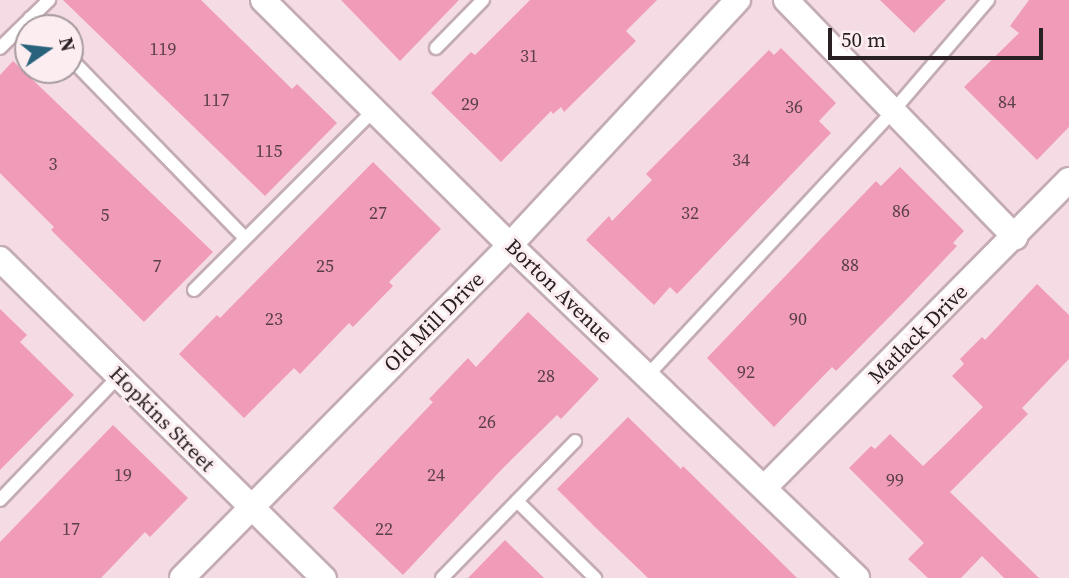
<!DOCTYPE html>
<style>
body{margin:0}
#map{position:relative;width:1069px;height:578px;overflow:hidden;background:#f5dce4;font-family:"Source Serif 4",serif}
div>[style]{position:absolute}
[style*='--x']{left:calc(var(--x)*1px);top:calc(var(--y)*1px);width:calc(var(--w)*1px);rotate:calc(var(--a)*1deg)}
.building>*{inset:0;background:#f09bb7}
.roads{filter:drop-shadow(2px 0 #c4acb3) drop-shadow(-2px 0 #c4acb3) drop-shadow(0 2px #c4acb3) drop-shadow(0 -2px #c4acb3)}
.service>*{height:12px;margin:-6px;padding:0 6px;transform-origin:6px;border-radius:6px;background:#fff}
.minor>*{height:24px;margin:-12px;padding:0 12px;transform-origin:12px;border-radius:12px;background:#fff}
span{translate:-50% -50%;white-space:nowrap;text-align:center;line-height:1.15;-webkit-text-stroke:6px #fcedf1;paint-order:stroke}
.number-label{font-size:18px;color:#5a3f47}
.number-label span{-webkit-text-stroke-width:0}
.street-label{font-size:21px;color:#282022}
.north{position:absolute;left:14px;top:14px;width:70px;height:70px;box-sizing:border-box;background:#fcedf1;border:2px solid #a79b9e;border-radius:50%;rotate:76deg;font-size:19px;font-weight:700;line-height:28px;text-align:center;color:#282022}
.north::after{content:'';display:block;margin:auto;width:24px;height:32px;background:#28637b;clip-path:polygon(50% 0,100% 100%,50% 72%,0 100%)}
.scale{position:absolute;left:828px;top:28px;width:215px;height:32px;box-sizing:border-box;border:4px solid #282022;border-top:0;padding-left:9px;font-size:21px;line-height:24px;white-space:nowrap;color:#282022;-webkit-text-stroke:5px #fcedf1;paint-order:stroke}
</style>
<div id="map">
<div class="building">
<div style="clip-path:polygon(63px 0,201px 0,292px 89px,297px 84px,337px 123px,265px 196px)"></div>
<div style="clip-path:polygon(341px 0,459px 0,400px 61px)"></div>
<div style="clip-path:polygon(530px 0,657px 0,626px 31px,636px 41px,564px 112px,561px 107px,553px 114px,551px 111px,501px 162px,431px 93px,471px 52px,475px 55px)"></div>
<div style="clip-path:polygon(880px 0,946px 0,914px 33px)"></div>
<div style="clip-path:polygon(1029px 0,1069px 0,1069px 127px,1037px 160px,964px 87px,1019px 33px,1010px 26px)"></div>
<div style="clip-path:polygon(781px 48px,836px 103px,819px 121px,831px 133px,677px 294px,670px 287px,654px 305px,586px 240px,609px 216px,612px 221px,652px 180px,646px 174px,769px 50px,774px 55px)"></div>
<div style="clip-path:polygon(13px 61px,213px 252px,144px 322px,51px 230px,54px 227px,0 173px,0 75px)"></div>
<div style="clip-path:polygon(373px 162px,441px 229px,389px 282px,393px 286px,353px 327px,349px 323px,300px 374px,294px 368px,244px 418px,179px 354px,217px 315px,220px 318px)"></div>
<div style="clip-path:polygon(900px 167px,964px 231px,953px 243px,957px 246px,905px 301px,836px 371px,832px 367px,774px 427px,707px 358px,876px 181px,881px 186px)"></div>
<div style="clip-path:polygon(1037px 284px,1069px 315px,1069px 359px,1022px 408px,1028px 414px,950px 492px,1039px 578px,1004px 578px,982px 556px,961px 578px,928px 578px,908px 559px,924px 543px,849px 468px,871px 446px,875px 449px,890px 434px,923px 466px,945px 445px,983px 407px,952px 376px,964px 364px,960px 359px,982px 337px,985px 340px)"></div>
<div style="clip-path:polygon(0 309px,27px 335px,20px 342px,74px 395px,0 470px)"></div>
<div style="clip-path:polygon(528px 312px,599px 379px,561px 419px,557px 415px,502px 469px,403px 575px,333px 508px,433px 402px,429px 399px,468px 358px,476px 367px)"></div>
<div style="clip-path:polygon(628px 417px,681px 469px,683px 466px,797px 578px,648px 578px,596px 528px,557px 489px)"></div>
<div style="clip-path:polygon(113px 425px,188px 498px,150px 537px,145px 532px,101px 578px,0 578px,0 542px)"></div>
<div style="clip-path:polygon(505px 540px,544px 578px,468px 578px)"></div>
</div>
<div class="roads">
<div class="service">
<div style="--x:30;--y:18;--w:14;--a:45"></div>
<div style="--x:0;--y:48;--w:69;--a:-44.4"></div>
<div style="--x:436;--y:48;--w:67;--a:-45.6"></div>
<div style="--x:70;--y:58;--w:251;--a:45.8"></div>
<div style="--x:194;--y:290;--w:255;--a:-45"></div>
<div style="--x:647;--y:376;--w:362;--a:-47.1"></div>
<div style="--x:893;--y:111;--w:146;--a:-49.4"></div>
<div style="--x:0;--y:500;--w:172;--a:-46.2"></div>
<div style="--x:517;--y:501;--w:110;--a:44.6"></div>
<div style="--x:442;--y:578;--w:191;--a:-45.8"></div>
</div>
<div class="minor">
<div style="--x:263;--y:0;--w:348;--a:44.8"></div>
<div style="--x:510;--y:245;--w:481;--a:43.8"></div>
<div style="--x:786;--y:0;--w:330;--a:46"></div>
<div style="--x:0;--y:259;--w:455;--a:44.6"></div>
<div style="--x:765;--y:487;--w:432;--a:-45.3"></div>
<div style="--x:182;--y:578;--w:467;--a:-45.4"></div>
<div style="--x:510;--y:245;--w:335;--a:-47.1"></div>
</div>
</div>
<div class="number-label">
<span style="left:163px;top:49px">119</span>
<span style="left:529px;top:56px">31</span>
<span style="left:216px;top:100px">117</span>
<span style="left:1007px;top:102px">84</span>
<span style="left:470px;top:104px">29</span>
<span style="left:794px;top:107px">36</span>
<span style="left:269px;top:151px">115</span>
<span style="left:741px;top:160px">34</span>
<span style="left:53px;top:164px">3</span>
<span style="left:901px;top:211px">86</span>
<span style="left:378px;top:213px">27</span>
<span style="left:690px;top:213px">32</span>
<span style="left:105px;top:215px">5</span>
<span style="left:850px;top:265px">88</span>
<span style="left:157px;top:266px">7</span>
<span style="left:325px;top:266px">25</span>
<span style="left:274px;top:319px">23</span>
<span style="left:798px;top:319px">90</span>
<span style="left:746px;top:372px">92</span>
<span style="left:546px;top:376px">28</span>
<span style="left:487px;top:422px">26</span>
<span style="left:123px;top:475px">19</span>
<span style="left:436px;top:475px">24</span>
<span style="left:895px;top:480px">99</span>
<span style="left:71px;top:529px">17</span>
<span style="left:384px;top:529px">22</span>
</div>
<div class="street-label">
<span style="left:559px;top:291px;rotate:44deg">Borton Avenue</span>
<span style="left:434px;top:322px;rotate:-45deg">Old Mill Drive</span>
<span style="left:918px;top:334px;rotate:-45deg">Matlack Drive</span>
<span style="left:162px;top:419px;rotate:45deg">Hopkins Street</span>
</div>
<div class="north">N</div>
<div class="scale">50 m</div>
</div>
